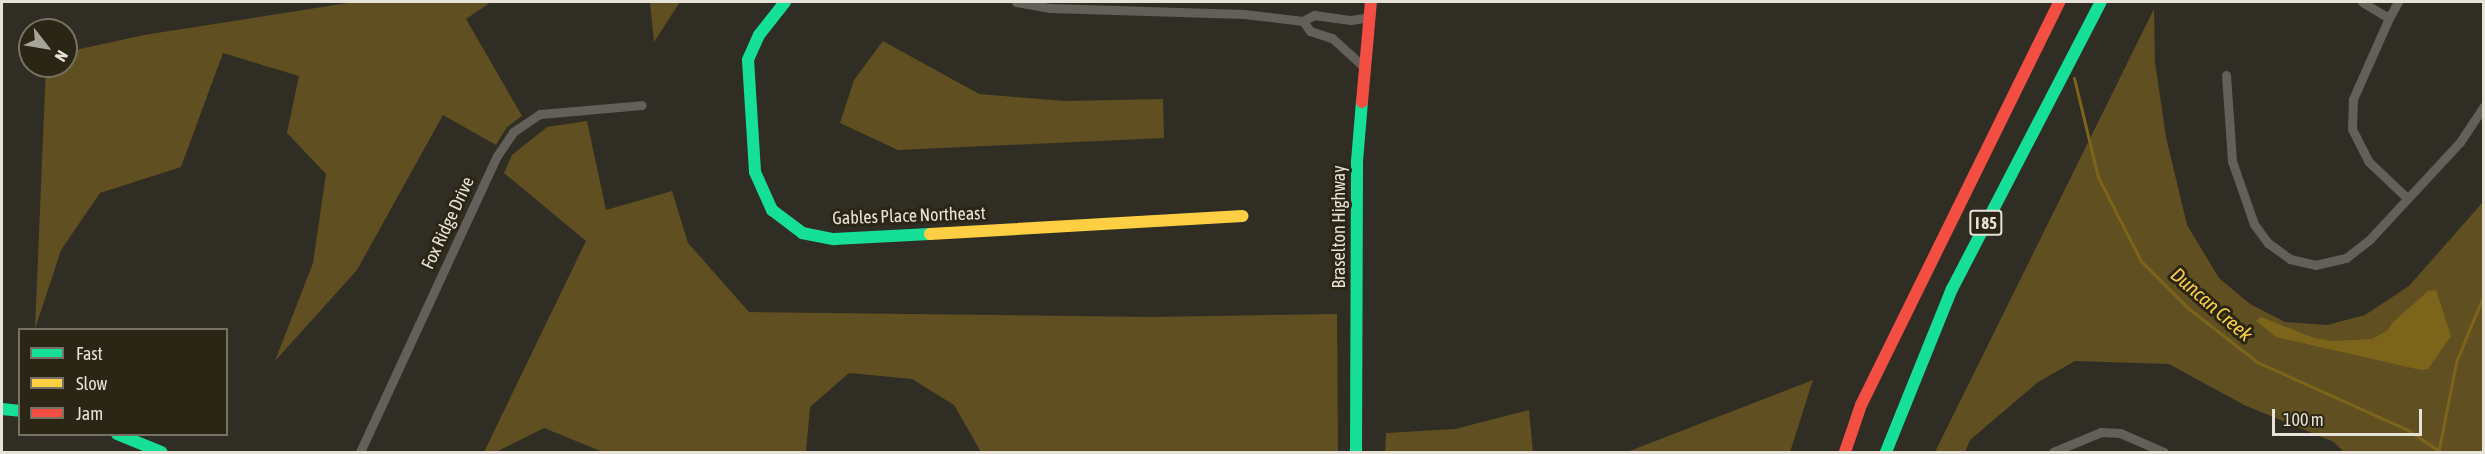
<!DOCTYPE html>
<style>
body{margin:0}
#map{position:relative;width:2485px;height:454px;overflow:hidden;background:#302d24;font-family:"Asap Condensed",sans-serif}
div>[style]{position:absolute}
[style*='--x']{left:calc(var(--x)*1px);top:calc(var(--y)*1px);width:calc(var(--w)*1px);rotate:calc(var(--a)*1deg)}
.forest>*{inset:0;background:#604f20}
.water>*{inset:0;background:#7c651a}
.stream>*{height:3px;margin:-1.5px;padding:0 1.5px;transform-origin:1.5px;border-radius:1.5px;background:#7c651a}
.street>*{height:9px;margin:-4.5px;padding:0 4.5px;transform-origin:4.5px;border-radius:4.5px;background:#636059}
.fast>*{height:12px;margin:-6px;padding:0 6px;transform-origin:6px;border-radius:6px;background:#16e098}
.slow>*{height:12px;margin:-6px;padding:0 6px;transform-origin:6px;border-radius:6px;background:#ffcf43}
.jam>*{height:12px;margin:-6px;padding:0 6px;transform-origin:6px;border-radius:6px;background:#f24e42}
span{translate:-50% -50%;white-space:nowrap;text-align:center;line-height:1.15;-webkit-text-stroke:6px #2b2515;paint-order:stroke}
.shield-label span{padding:2px 4px;background:#2b2515;border:2px solid;border-radius:4px;-webkit-text-stroke-width:0}
.shield-label{font-size:16px;color:#e6e2d8;font-weight:700}
.street-label{font-size:18px;color:#e6e2d8}
.water-label{font-size:20px;color:#fccf48;font-style:italic}
.frame{position:absolute;inset:0;border:3px solid #e6e2d8;pointer-events:none}
.legend{position:absolute;left:18px;top:328px;width:210px;height:108px;box-sizing:border-box;background:#2b2515;border:2px solid #767163;margin:0;padding:8px 10px;list-style:none;font-size:18px;color:#e6e2d8}
.legend li{display:flex;align-items:center;gap:12px;height:30px}
.legend b{width:30px;border:2px solid #767163}
.north{position:absolute;left:18px;top:18px;width:60px;height:60px;box-sizing:border-box;background:#2b2515;border:2px solid #767163;border-radius:50%;rotate:121deg;font-size:16px;font-weight:700;line-height:24px;text-align:center;color:#e6e2d8}
.north::after{content:'';display:block;margin:auto;width:21px;height:27px;background:#a6a399;clip-path:polygon(50% 0,100% 100%,50% 72%,0 100%)}
.scale{position:absolute;left:2272px;top:409px;width:150px;height:27px;box-sizing:border-box;border:3px solid #e6e2d8;border-top:0;padding-left:8px;font-size:18px;line-height:21px;white-space:nowrap;color:#e6e2d8;-webkit-text-stroke:4px #2b2515;paint-order:stroke}
</style>
<div id="map">
<div class="forest">
<div style="clip-path:polygon(354px 2px,491px 2px,466px 19px,522px 116px,507px 127px,496px 145px,443px 115px,357px 270px,275px 361px,313px 263px,326px 174px,287px 133px,299px 76px,223px 53px,181px 167px,100px 193px,61px 250px,35px 329px,46px 66px,66px 66px,66px 52px,144px 35px)"></div>
<div style="clip-path:polygon(650px 2px,680px 2px,654px 42px)"></div>
<div style="clip-path:polygon(2154px 9px,2155px 62px,2166px 137px,2187px 225px,2219px 278px,2250px 304px,2285px 322px,2327px 325px,2365px 315px,2409px 286px,2483px 202px,2484px 451px,2344px 452px,2334px 442px,2244px 405px,2169px 364px,2075px 361px,2038px 382px,1970px 440px,1965px 452px,1935px 452px)"></div>
<div style="clip-path:polygon(883px 41px,979px 94px,1065px 101px,1163px 99px,1164px 138px,898px 150px,840px 123px,854px 80px)"></div>
<div style="clip-path:polygon(587px 121px,606px 210px,672px 191px,688px 243px,749px 312px,1152px 317px,1337px 314px,1338px 452px,981px 452px,954px 405px,912px 379px,849px 373px,810px 407px,806px 452px,603px 452px,544px 428px,496px 452px,484px 452px,586px 241px,504px 173px,512px 155px,547px 127px)"></div>
<div style="clip-path:polygon(1813px 380px,1790px 452px,1627px 452px)"></div>
<div style="clip-path:polygon(1529px 410px,1533px 452px,1385px 452px,1386px 433px,1455px 429px)"></div>
</div>
<div class="water">
<div style="clip-path:polygon(2436px 290px,2451px 336px,2428px 369px,2421px 370px,2276px 337px,2256px 321px,2261px 317px,2314px 338px,2333px 341px,2372px 339px,2388px 330px,2393px 322px,2428px 291px)"></div>
</div>
<div class="stream">
<div style="--x:2074;--y:78;--w:102;--a:76.4"></div>
<div style="--x:2098;--y:177;--w:94;--a:62.9"></div>
<div style="--x:2141;--y:261;--w:66;--a:45"></div>
<div style="--x:2188;--y:308;--w:88;--a:38"></div>
<div style="--x:2257;--y:362;--w:166;--a:24.2"></div>
<div style="--x:2408;--y:430;--w:40;--a:34"></div>
<div style="--x:2439;--y:449;--w:89;--a:-78.9"></div>
<div style="--x:2456;--y:362;--w:74;--a:-67.6"></div>
</div>
<div class="street">
<div style="--x:1016;--y:2;--w:35;--a:10"></div>
<div style="--x:1050;--y:8;--w:194;--a:1.8"></div>
<div style="--x:1244;--y:14;--w:59;--a:6.8"></div>
<div style="--x:1303;--y:21;--w:13;--a:-29"></div>
<div style="--x:1314;--y:15;--w:37;--a:8"></div>
<div style="--x:1351;--y:20;--w:18;--a:-9"></div>
<div style="--x:2362;--y:2;--w:31;--a:31"></div>
<div style="--x:2389;--y:18;--w:89;--a:114"></div>
<div style="--x:2353;--y:99;--w:30;--a:92"></div>
<div style="--x:2352;--y:129;--w:36;--a:63"></div>
<div style="--x:2368;--y:161;--w:52;--a:43.5"></div>
<div style="--x:2389;--y:18;--w:18;--a:-61"></div>
<div style="--x:1303;--y:21;--w:12;--a:55"></div>
<div style="--x:1310;--y:31;--w:23;--a:18"></div>
<div style="--x:1332;--y:38;--w:43;--a:42.2"></div>
<div style="--x:2226;--y:75;--w:86;--a:86"></div>
<div style="--x:2232;--y:161;--w:67;--a:70.8"></div>
<div style="--x:2254;--y:224;--w:24;--a:54"></div>
<div style="--x:2268;--y:243;--w:27;--a:36"></div>
<div style="--x:2290;--y:259;--w:26;--a:13"></div>
<div style="--x:2315;--y:265;--w:32;--a:-13"></div>
<div style="--x:2346;--y:258;--w:31;--a:-38"></div>
<div style="--x:2370;--y:239;--w:132;--a:-47.1"></div>
<div style="--x:2460;--y:142;--w:43;--a:-56.3"></div>
<div style="--x:360;--y:452;--w:326;--a:-65.2"></div>
<div style="--x:497;--y:156;--w:29;--a:-56"></div>
<div style="--x:513;--y:132;--w:32;--a:-34"></div>
<div style="--x:540;--y:114;--w:102;--a:-5"></div>
<div style="--x:2053;--y:452;--w:52;--a:-22.6"></div>
<div style="--x:2101;--y:432;--w:19;--a:3"></div>
<div style="--x:2120;--y:433;--w:48;--a:23.4"></div>
</div>
<div class="fast">
<div style="--x:785;--y:2;--w:42;--a:128.2"></div>
<div style="--x:759;--y:35;--w:27;--a:114"></div>
<div style="--x:748;--y:60;--w:112;--a:86.4"></div>
<div style="--x:755;--y:172;--w:42;--a:65.9"></div>
<div style="--x:772;--y:210;--w:38;--a:37"></div>
<div style="--x:802;--y:233;--w:33;--a:11"></div>
<div style="--x:834;--y:239;--w:96;--a:-3"></div>
<div style="--x:2;--y:409;--w:18;--a:6"></div>
<div style="--x:117;--y:434;--w:48;--a:22.2"></div>
<div style="--x:1356;--y:452;--w:291;--a:-89.8"></div>
<div style="--x:1357;--y:161;--w:59;--a:-85.2"></div>
<div style="--x:1886;--y:452;--w:176;--a:-68"></div>
<div style="--x:1952;--y:289;--w:323;--a:-62.6"></div>
</div>
<div class="slow">
<div style="--x:930;--y:234;--w:313;--a:-3.3"></div>
</div>
<div class="jam">
<div style="--x:1362;--y:102;--w:100;--a:-84.9"></div>
<div style="--x:1845;--y:452;--w:50;--a:-71.2"></div>
<div style="--x:1861;--y:405;--w:449;--a:-63.8"></div>
</div>
<div class="shield-label">
<span style="left:1986px;top:223px">I 85</span>
</div>
<div class="street-label">
<span style="left:909px;top:216px;rotate:-2deg">Gables Place Northeast</span>
<span style="left:448px;top:223px;rotate:-65deg">Fox Ridge Drive</span>
<span style="left:1339px;top:227px;rotate:-90deg">Braselton Highway</span>
</div>
<div class="water-label">
<span style="left:2212px;top:304px;rotate:41deg">Duncan Creek</span>
</div>
<div class="frame"></div>
<ul class="legend">
<li><b style="height:8px;background:#16e098"></b>Fast</li>
<li><b style="height:8px;background:#ffcf43"></b>Slow</li>
<li><b style="height:8px;background:#f24e42"></b>Jam</li>
</ul>
<div class="north">N</div>
<div class="scale">100 m</div>
</div>
